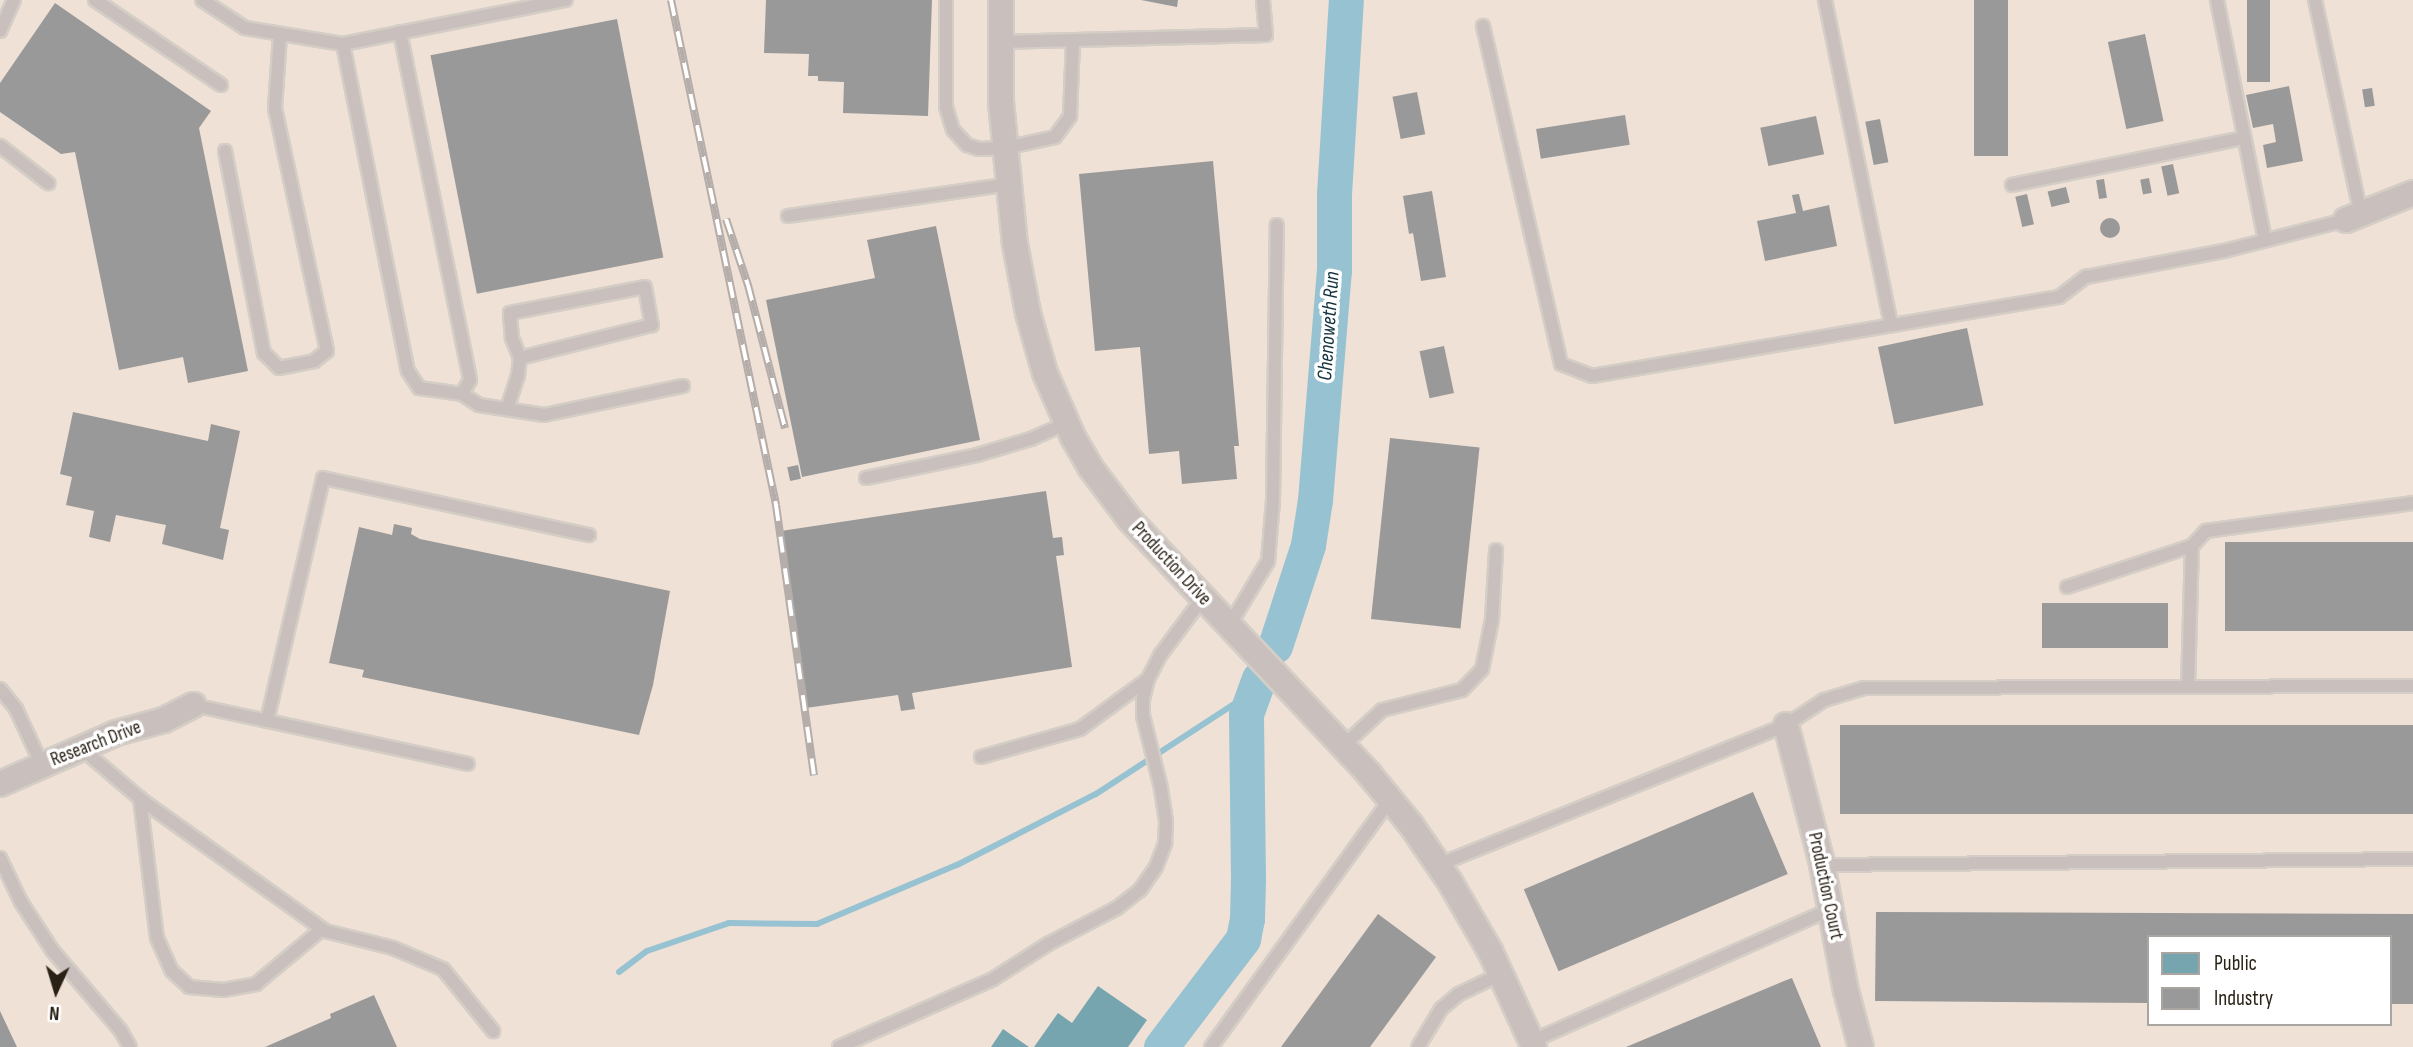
<!DOCTYPE html>
<style>
body{margin:0}
#map{position:relative;width:2413px;height:1047px;overflow:hidden;background:#f6f0e6;font-family:"Sofia Sans Condensed",sans-serif}
div>[style]{position:absolute}
[style*='--x']{left:calc(var(--x)*1px);top:calc(var(--y)*1px);width:calc(var(--w)*1px);rotate:calc(var(--a)*1deg)}
.industrial>*{inset:0;background:#f0e1d6}
.public>*{inset:0;background:#76a5af}
.industry>*{inset:0;background:#999;transform-origin:0 0}
.round{border-radius:50%}
.stream>*{height:6px;margin:-3px;padding:0 3px;transform-origin:3px;border-radius:3px;background:#97c2d1}
.river>*{height:35px;margin:-17.5px;padding:0 17.5px;transform-origin:17.5px;border-radius:17.5px;background:#97c2d1}
.roads{filter:drop-shadow(2px 0 #d4cec6) drop-shadow(-2px 0 #d4cec6) drop-shadow(0 2px #d4cec6) drop-shadow(0 -2px #d4cec6)}
.service>*{height:12px;margin:-6px;padding:0 6px;transform-origin:6px;border-radius:6px;background:#c9c0bd}
.minor>*{height:24px;margin:-12px;padding:0 12px;transform-origin:12px;border-radius:12px;background:#c9c0bd}
.rail>*{height:8px;margin-top:-4px;transform-origin:0;background:repeating-linear-gradient(90deg,#fff 0 16px,#b4ada9 0 32px);box-sizing:border-box;border-block:2px solid #b4ada9}
span{translate:-50% -50%;white-space:nowrap;text-align:center;line-height:1.15;-webkit-text-stroke:7px #fff;paint-order:stroke}
.street-label{font-size:19px;color:#292116}
.water-label{font-size:21px;color:#11313c;font-style:italic}
.legend{position:absolute;left:2147px;top:935px;width:245px;height:91px;box-sizing:border-box;background:#fff;border:2px solid #a9a6a2;margin:0;padding:9px 12px;list-style:none;font-size:21px;color:#292116}
.legend li{display:flex;align-items:center;gap:14px;height:35px}
.legend b{width:35px;border:2px solid #a9a6a2}
.north{position:absolute;left:21px;top:956px;width:70px;height:70px;-webkit-text-stroke:5px #fff;paint-order:stroke;rotate:184deg;font-size:19px;font-weight:700;line-height:28px;text-align:center;color:#292116}
.north::after{content:'';display:block;margin:auto;width:24px;height:32px;background:#292116;clip-path:polygon(50% 0,100% 100%,50% 72%,0 100%)}
</style>
<div id="map">
<div class="industrial">
<div style="clip-path:polygon(evenodd,0 0,2413px 0,2413px 1047px,0 1047px,0 0,2149px 937px,2390px 937px,2390px 1024px,2149px 1024px,2149px 937px)"></div>
</div>
<div class="public">
<div style="clip-path:polygon(1098px 986px,1147px 1020px,1128px 1047px,1034px 1047px,1058px 1013px,1072px 1023px)"></div>
<div style="clip-path:polygon(1003px 1029px,1029px 1047px,991px 1047px)"></div>
</div>
<div class="industry">
<div style="clip-path:polygon(766px 0,932px 0,928px 116px,843px 113px,844px 82px,818px 81px,818px 76px,808px 76px,809px 54px,764px 53px)"></div>
<div style="clip-path:polygon(1141px 0,1178px 0,1177px 7px)"></div>
<div style="left:1974px;top:0;width:34px;height:156px"></div>
<div style="left:2247px;top:0;width:23px;height:82px"></div>
<div style="clip-path:polygon(55px 3px,211px 111px,199px 128px,248px 371px,188px 383px,183px 357px,119px 370px,75px 152px,61px 154px,0 112px,0 83px)"></div>
<div style="left:617px;top:19px;width:243px;height:190px;rotate:79deg"></div>
<div style="left:2145px;top:34px;width:89px;height:38px;rotate:78deg"></div>
<div style="clip-path:polygon(2289px 86px,2303px 161px,2267px 168px,2263px 145px,2276px 142px,2273px 124px,2253px 128px,2246px 95px)"></div>
<div style="left:2372px;top:88px;width:18px;height:10px;rotate:81deg"></div>
<div style="left:1417px;top:92px;width:43px;height:25px;rotate:79deg"></div>
<div style="left:1625px;top:115px;width:30px;height:90px;rotate:81deg"></div>
<div style="left:1816px;top:116px;width:39px;height:57px;rotate:78deg"></div>
<div style="left:1880px;top:119px;width:44px;height:15px;rotate:79deg"></div>
<div style="clip-path:polygon(1213px 161px,1239px 446px,1234px 446px,1237px 479px,1182px 484px,1179px 451px,1149px 454px,1140px 347px,1095px 351px,1079px 174px)"></div>
<div style="left:2173px;top:164px;width:30px;height:12px;rotate:78deg"></div>
<div style="left:2149px;top:178px;width:15px;height:9px;rotate:79deg"></div>
<div style="left:2104px;top:179px;width:19px;height:8px;rotate:81deg"></div>
<div style="left:2066px;top:187px;width:16px;height:19px;rotate:76deg"></div>
<div style="clip-path:polygon(1432px 191px,1446px 277px,1421px 281px,1413px 233px,1409px 234px,1403px 196px)"></div>
<div style="clip-path:polygon(1799px 194px,1803px 211px,1829px 205px,1837px 246px,1765px 261px,1757px 221px,1796px 213px,1792px 195px)"></div>
<div style="left:2027px;top:194px;width:31px;height:12px;rotate:77deg"></div>
<div class="round" style="left:2100px;top:218px;width:20px;height:20px"></div>
<div style="clip-path:polygon(936px 226px,980px 440px,802px 477px,766px 300px,875px 278px,867px 240px)"></div>
<div style="left:1967px;top:328px;width:79px;height:91px;rotate:78deg"></div>
<div style="left:1444px;top:346px;width:48px;height:25px;rotate:78deg"></div>
<div style="clip-path:polygon(73px 412px,208px 441px,211px 424px,240px 431px,220px 528px,229px 530px,223px 560px,162px 544px,166px 525px,116px 515px,110px 542px,89px 537px,94px 511px,66px 505px,72px 477px,60px 474px)"></div>
<div style="left:1390px;top:438px;width:90px;height:182px;rotate:6deg"></div>
<div style="left:798px;top:465px;width:14px;height:11px;rotate:78deg"></div>
<div style="clip-path:polygon(1046px 491px,1053px 538px,1062px 537px,1064px 555px,1056px 556px,1072px 667px,912px 693px,915px 709px,901px 711px,898px 695px,806px 708px,781px 531px)"></div>
<div style="clip-path:polygon(394px 524px,412px 528px,411px 534px,420px 539px,670px 591px,653px 685px,639px 735px,362px 677px,364px 670px,329px 663px,359px 527px,392px 535px)"></div>
<div style="left:2225px;top:542px;width:188px;height:89px"></div>
<div style="left:2042px;top:603px;width:126px;height:45px"></div>
<div style="left:1840px;top:725px;width:573px;height:89px"></div>
<div style="left:1753px;top:792px;width:89px;height:249px;rotate:67deg"></div>
<div style="clip-path:polygon(1876px 912px,2413px 914px,2413px 1004px,2390px 1004px,2390px 937px,2149px 937px,2149px 1003px,1875px 1001px)"></div>
<div style="clip-path:polygon(1378px 914px,1436px 957px,1370px 1047px,1281px 1047px)"></div>
<div style="clip-path:polygon(1792px 978px,1821px 1047px,1626px 1047px,1784px 981px)"></div>
<div style="clip-path:polygon(374px 995px,397px 1047px,265px 1047px,331px 1018px,330px 1014px)"></div>
<div style="clip-path:polygon(0 1011px,17px 1047px,0 1047px)"></div>
</div>
<div class="stream">
<div style="--x:619;--y:972;--w:35;--a:-37"></div>
<div style="--x:647;--y:951;--w:87;--a:-18.9"></div>
<div style="--x:729;--y:923;--w:88;--a:0.7"></div>
<div style="--x:817;--y:924;--w:152;--a:-22.9"></div>
<div style="--x:957;--y:865;--w:156;--a:-27.1"></div>
<div style="--x:1096;--y:794;--w:185;--a:-33.1"></div>
</div>
<div class="river">
<div style="--x:1275;--y:646;--w:106;--a:-71.9"></div>
<div style="--x:1308;--y:545;--w:46;--a:-81.2"></div>
<div style="--x:1315;--y:500;--w:230;--a:-85.3"></div>
<div style="--x:1334;--y:271;--w:77;--a:-90"></div>
<div style="--x:1334;--y:194;--w:194;--a:-86.5"></div>
<div style="--x:1161;--y:1047;--w:136;--a:-52.8"></div>
<div style="--x:1243;--y:939;--w:20;--a:-79"></div>
<div style="--x:1247;--y:919;--w:40;--a:-88.6"></div>
<div style="--x:1248;--y:879;--w:165;--a:-90.7"></div>
<div style="--x:1246;--y:714;--w:38;--a:-70"></div>
</div>
<div class="roads">
<div class="service">
<div style="--x:95;--y:0;--w:152;--a:34"></div>
<div style="--x:202;--y:0;--w:51;--a:33.1"></div>
<div style="--x:245;--y:28;--w:99;--a:9.3"></div>
<div style="--x:343;--y:44;--w:227;--a:-11.2"></div>
<div style="--x:946;--y:0;--w:107;--a:90"></div>
<div style="--x:946;--y:107;--w:24;--a:73"></div>
<div style="--x:953;--y:130;--w:21;--a:47"></div>
<div style="--x:967;--y:145;--w:13;--a:18"></div>
<div style="--x:979;--y:149;--w:26;--a:-2"></div>
<div style="--x:1005;--y:148;--w:51;--a:-12.4"></div>
<div style="--x:1055;--y:137;--w:26;--a:-54"></div>
<div style="--x:1070;--y:116;--w:76;--a:-87.7"></div>
<div style="--x:1825;--y:0;--w:332;--a:78.5"></div>
<div style="--x:2217;--y:0;--w:245;--a:78.7"></div>
<div style="--x:2315;--y:0;--w:219;--a:77.9"></div>
<div style="--x:1483;--y:26;--w:347;--a:77"></div>
<div style="--x:1561;--y:364;--w:33;--a:21"></div>
<div style="--x:1592;--y:376;--w:474;--a:-9.6"></div>
<div style="--x:2059;--y:297;--w:34;--a:-37"></div>
<div style="--x:2086;--y:277;--w:140;--a:-10.7"></div>
<div style="--x:2224;--y:251;--w:126;--a:-14.3"></div>
<div style="--x:0;--y:31;--w:34;--a:-66"></div>
<div style="--x:400;--y:32;--w:355;--a:78.6"></div>
<div style="--x:470;--y:380;--w:16;--a:120"></div>
<div style="--x:999;--y:42;--w:267;--a:-1.5"></div>
<div style="--x:1266;--y:35;--w:35;--a:-95"></div>
<div style="--x:343;--y:44;--w:333;--a:78.8"></div>
<div style="--x:408;--y:371;--w:20;--a:57"></div>
<div style="--x:419;--y:388;--w:43;--a:7.9"></div>
<div style="--x:462;--y:394;--w:20;--a:33"></div>
<div style="--x:479;--y:405;--w:66;--a:8.7"></div>
<div style="--x:544;--y:415;--w:142;--a:-11.8"></div>
<div style="--x:0;--y:146;--w:61;--a:37.6"></div>
<div style="--x:225;--y:151;--w:206;--a:79.1"></div>
<div style="--x:264;--y:353;--w:21;--a:45"></div>
<div style="--x:279;--y:368;--w:36;--a:-11"></div>
<div style="--x:314;--y:361;--w:16;--a:-38"></div>
<div style="--x:327;--y:351;--w:249;--a:-102.1"></div>
<div style="--x:275;--y:108;--w:74;--a:-86.1"></div>
<div style="--x:2012;--y:185;--w:237;--a:-11.5"></div>
<div style="--x:788;--y:216;--w:223;--a:-8.2"></div>
<div style="--x:507;--y:409;--w:35;--a:-72"></div>
<div style="--x:518;--y:376;--w:18;--a:-84"></div>
<div style="--x:520;--y:358;--w:22;--a:-112"></div>
<div style="--x:512;--y:338;--w:25;--a:-95"></div>
<div style="--x:510;--y:313;--w:137;--a:-10.9"></div>
<div style="--x:645;--y:287;--w:39;--a:80"></div>
<div style="--x:652;--y:325;--w:136;--a:166"></div>
<div style="--x:866;--y:478;--w:113;--a:-11.7"></div>
<div style="--x:977;--y:455;--w:56;--a:-16.5"></div>
<div style="--x:1031;--y:439;--w:39;--a:-24"></div>
<div style="--x:2067;--y:587;--w:132;--a:-18.2"></div>
<div style="--x:1229;--y:626;--w:76;--a:-59"></div>
<div style="--x:1268;--y:561;--w:61;--a:-85.3"></div>
<div style="--x:1273;--y:500;--w:275;--a:-89.2"></div>
<div style="--x:2188;--y:687;--w:141;--a:-88.4"></div>
<div style="--x:2192;--y:546;--w:21;--a:-47"></div>
<div style="--x:2206;--y:531;--w:209;--a:-7.7"></div>
<div style="--x:0;--y:689;--w:26;--a:51"></div>
<div style="--x:16;--y:709;--w:62;--a:65.1"></div>
<div style="--x:193;--y:705;--w:281;--a:12.1"></div>
<div style="--x:267;--y:721;--w:249;--a:-77"></div>
<div style="--x:323;--y:478;--w:272;--a:12.1"></div>
<div style="--x:1343;--y:746;--w:53;--a:-42.7"></div>
<div style="--x:1382;--y:710;--w:82;--a:-14"></div>
<div style="--x:1462;--y:690;--w:29;--a:-46"></div>
<div style="--x:1482;--y:669;--w:50;--a:-78.5"></div>
<div style="--x:1492;--y:620;--w:70;--a:-86.7"></div>
<div style="--x:81;--y:748;--w:82;--a:40.5"></div>
<div style="--x:143;--y:801;--w:224;--a:35.5"></div>
<div style="--x:325;--y:931;--w:70;--a:14"></div>
<div style="--x:393;--y:948;--w:54;--a:22.8"></div>
<div style="--x:443;--y:969;--w:80;--a:51.1"></div>
<div style="--x:981;--y:757;--w:103;--a:-15.8"></div>
<div style="--x:1080;--y:729;--w:84;--a:-36.3"></div>
<div style="--x:140;--y:798;--w:141;--a:83.1"></div>
<div style="--x:157;--y:938;--w:36;--a:66"></div>
<div style="--x:172;--y:971;--w:23;--a:43"></div>
<div style="--x:189;--y:987;--w:34;--a:5"></div>
<div style="--x:223;--y:990;--w:34;--a:-10"></div>
<div style="--x:256;--y:984;--w:86;--a:-39.8"></div>
<div style="--x:0;--y:858;--w:49;--a:64.5"></div>
<div style="--x:21;--y:902;--w:57;--a:57.1"></div>
<div style="--x:52;--y:950;--w:106;--a:49.6"></div>
<div style="--x:121;--y:1031;--w:18;--a:61"></div>
<div style="--x:1438;--y:865;--w:375;--a:-21.9"></div>
<div style="--x:1786;--y:725;--w:45;--a:-33.3"></div>
<div style="--x:1824;--y:700;--w:42;--a:-16.7"></div>
<div style="--x:1864;--y:688;--w:549;--a:-0.21"></div>
<div style="--x:1822;--y:865;--w:591;--a:-0.58"></div>
<div style="--x:1532;--y:1041;--w:327;--a:-23.8"></div>
<div style="--x:839;--y:1047;--w:168;--a:-23.8"></div>
<div style="--x:993;--y:979;--w:65;--a:-32.5"></div>
<div style="--x:1048;--y:944;--w:78;--a:-27.6"></div>
<div style="--x:1117;--y:908;--w:29;--a:-38"></div>
<div style="--x:1140;--y:890;--w:28;--a:-55"></div>
<div style="--x:1156;--y:867;--w:26;--a:-69"></div>
<div style="--x:1165;--y:843;--w:22;--a:-87"></div>
<div style="--x:1166;--y:821;--w:33;--a:-99"></div>
<div style="--x:1161;--y:788;--w:74;--a:-104"></div>
<div style="--x:1143;--y:716;--w:17;--a:-90"></div>
<div style="--x:1143;--y:699;--w:21;--a:-76"></div>
<div style="--x:1148;--y:679;--w:28;--a:-63"></div>
<div style="--x:1161;--y:654;--w:69;--a:-53.3"></div>
<div style="--x:1211;--y:1047;--w:305;--a:-54.1"></div>
<div style="--x:1418;--y:1047;--w:44;--a:-58.8"></div>
<div style="--x:1441;--y:1009;--w:23;--a:-40"></div>
<div style="--x:1459;--y:994;--w:47;--a:-25.5"></div>
</div>
<div class="minor">
<div style="--x:1001;--y:0;--w:102;--a:90"></div>
<div style="--x:1001;--y:102;--w:143;--a:84.4"></div>
<div style="--x:1015;--y:244;--w:70;--a:79.3"></div>
<div style="--x:1028;--y:313;--w:62;--a:74.2"></div>
<div style="--x:1045;--y:373;--w:70;--a:66.4"></div>
<div style="--x:1073;--y:437;--w:34;--a:60"></div>
<div style="--x:1090;--y:467;--w:66;--a:53"></div>
<div style="--x:1130;--y:520;--w:349;--a:46.7"></div>
<div style="--x:1369;--y:774;--w:66;--a:50.5"></div>
<div style="--x:1411;--y:825;--w:69;--a:55.6"></div>
<div style="--x:1450;--y:882;--w:80;--a:59.9"></div>
<div style="--x:1490;--y:951;--w:106;--a:65.4"></div>
<div style="--x:2346;--y:220;--w:72;--a:-21.9"></div>
<div style="--x:1786;--y:725;--w:138;--a:75.4"></div>
<div style="--x:1821;--y:859;--w:134;--a:79.3"></div>
<div style="--x:1846;--y:991;--w:58;--a:75"></div>
<div style="--x:0;--y:784;--w:127;--a:-23.7"></div>
<div style="--x:116;--y:733;--w:50;--a:-15.2"></div>
<div style="--x:164;--y:720;--w:33;--a:-27"></div>
</div>
</div>
<div class="rail">
<div style="--x:671;--y:0;--w:516;--a:78.25"></div>
<div style="--x:776;--y:505;--w:273;--a:82"></div>
<div style="--x:726;--y:219;--w:70;--a:71.6"></div>
<div style="--x:748;--y:285;--w:148;--a:75.5"></div>
</div>
<div class="street-label">
<span style="left:1171px;top:564px;rotate:47deg">Production Drive</span>
<span style="left:96px;top:744px;rotate:-21deg">Research Drive</span>
<span style="left:1825px;top:886px;rotate:78deg">Production Court</span>
</div>
<div class="water-label">
<span style="left:1329px;top:326px;rotate:-86deg">Chenoweth Run</span>
</div>
<ul class="legend">
<li><b style="height:19px;background:#76a5af"></b>Public</li>
<li><b style="height:19px;background:#999"></b>Industry</li>
</ul>
<div class="north">N</div>
</div>
